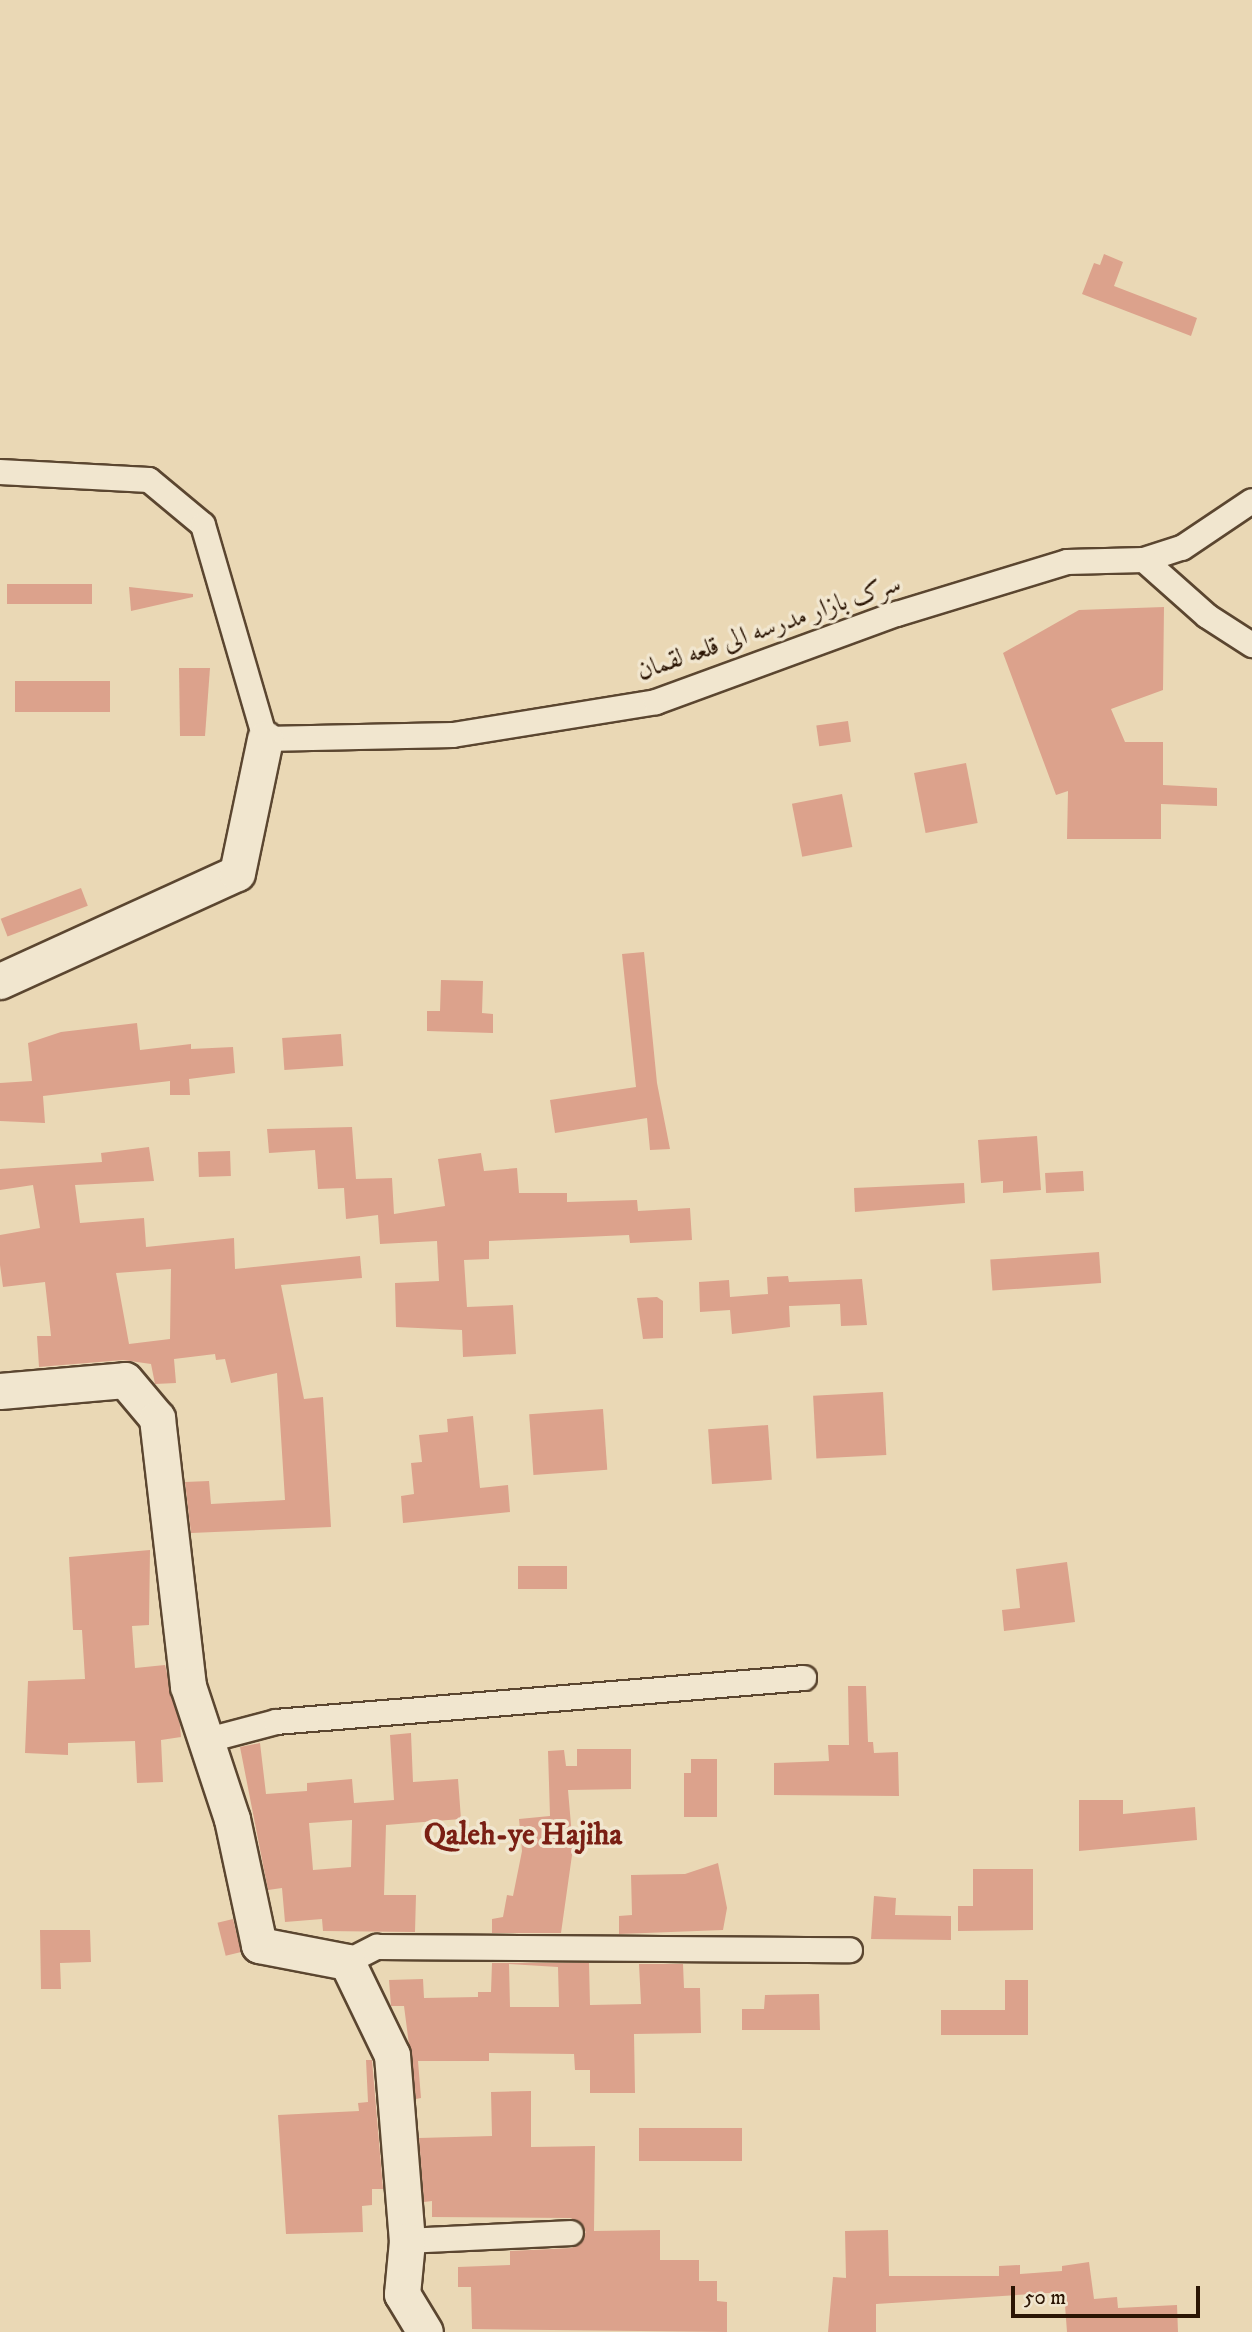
<!DOCTYPE html>
<meta charset="utf-8">
<style>
body{margin:0}
#map{position:relative;width:1252px;height:2332px;overflow:hidden;background:#ead8b5;font-family:"IM FELL DW Pica",Amiri,serif}
div>[style]{position:absolute}
[style*='--x']{left:calc(var(--x)*1px);top:calc(var(--y)*1px);width:calc(var(--w)*1px);rotate:calc(var(--a)*1deg)}
.building>*{inset:0;background:#dca28c;transform-origin:0 0}
.roads{filter:drop-shadow(2px 0 #5b4630) drop-shadow(-2px 0 #5b4630) drop-shadow(0 2px #5b4630) drop-shadow(0 -2px #5b4630)}
.street>*{height:24px;margin:-12px;padding:0 12px;transform-origin:12px;border-radius:12px;background:#f1e6cf}
.secondary>*{height:35px;margin:-17.5px;padding:0 17.5px;transform-origin:17.5px;border-radius:17.5px;background:#f1e6cf}
span{translate:-50% -50%;white-space:nowrap;text-align:center;line-height:1.15;-webkit-text-stroke:7px #f1e6cf;paint-order:stroke}
.street-label{font-size:26px;color:#2b1504}
.quarter-label{font-size:30px;color:#7a1f14;font-weight:700}
.scale{position:absolute;left:1011px;top:2286px;width:189px;height:32px;box-sizing:border-box;border:4px solid #2b1504;border-top:0;padding-left:9px;font-size:21px;line-height:24px;white-space:nowrap;color:#2b1504;-webkit-text-stroke:5px #f1e6cf;paint-order:stroke}
</style>
<div id="map">
<div class="building">
<div style="clip-path:polygon(1104px 254px,1123px 262px,1114px 286px,1197px 318px,1191px 336px,1082px 294px,1094px 263px,1100px 265px)"></div>
<div style="left:92px;top:584px;width:20px;height:85px;rotate:90deg"></div>
<div style="clip-path:polygon(129px 587px,193px 594px,193px 597px,131px 611px)"></div>
<div style="clip-path:polygon(1164px 607px,1163px 690px,1111px 709px,1125px 742px,1163px 742px,1163px 785px,1217px 788px,1217px 806px,1161px 804px,1161px 839px,1067px 839px,1068px 791px,1056px 795px,1003px 653px,1079px 610px)"></div>
<div style="clip-path:polygon(179px 668px,210px 668px,205px 736px,180px 736px)"></div>
<div style="left:110px;top:681px;width:31px;height:95px;rotate:90deg"></div>
<div style="left:848px;top:721px;width:21px;height:32px;rotate:82deg"></div>
<div style="left:966px;top:763px;width:61px;height:53px;rotate:79deg"></div>
<div style="left:842px;top:794px;width:54px;height:51px;rotate:79deg"></div>
<div style="left:81px;top:888px;width:19px;height:86px;rotate:69deg"></div>
<div style="clip-path:polygon(644px 952px,657px 1083px,670px 1149px,650px 1150px,647px 1118px,555px 1133px,550px 1100px,636px 1087px,622px 954px)"></div>
<div style="clip-path:polygon(441px 980px,483px 981px,482px 1013px,493px 1014px,493px 1033px,427px 1031px,427px 1011px,440px 1011px)"></div>
<div style="clip-path:polygon(137px 1023px,140px 1050px,191px 1044px,191px 1049px,233px 1047px,235px 1073px,189px 1079px,190px 1095px,170px 1095px,170px 1081px,43px 1096px,45px 1123px,0 1121px,0 1083px,32px 1081px,28px 1043px,61px 1032px)"></div>
<div style="left:341px;top:1034px;width:32px;height:59px;rotate:86deg"></div>
<div style="clip-path:polygon(352px 1127px,356px 1179px,392px 1178px,394px 1214px,445px 1206px,438px 1159px,481px 1153px,484px 1171px,517px 1168px,519px 1193px,567px 1193px,567px 1202px,637px 1200px,638px 1211px,690px 1208px,692px 1240px,630px 1243px,629px 1235px,489px 1241px,489px 1259px,464px 1260px,467px 1307px,513px 1305px,516px 1354px,463px 1357px,462px 1330px,396px 1327px,395px 1283px,439px 1281px,437px 1241px,380px 1244px,378px 1215px,346px 1219px,344px 1188px,318px 1189px,315px 1150px,269px 1153px,267px 1129px)"></div>
<div style="clip-path:polygon(1037px 1136px,1041px 1190px,1003px 1193px,1003px 1181px,981px 1183px,978px 1140px)"></div>
<div style="clip-path:polygon(evenodd,149px 1147px,154px 1181px,75px 1185px,80px 1223px,144px 1218px,146px 1247px,234px 1238px,235px 1269px,360px 1256px,362px 1278px,281px 1285px,304px 1399px,323px 1397px,331px 1527px,191px 1533px,185px 1482px,209px 1481px,211px 1504px,285px 1500px,277px 1373px,231px 1383px,225px 1359px,216px 1360px,215px 1354px,174px 1359px,176px 1383px,155px 1384px,151px 1364px,123px 1360px,39px 1367px,37px 1336px,51px 1336px,45px 1282px,3px 1287px,0 1265px,0 1235px,40px 1228px,33px 1185px,0 1190px,0 1169px,102px 1162px,101px 1153px,149px 1147px,171px 1269px,170px 1339px,129px 1344px,116px 1273px,171px 1269px)"></div>
<div style="left:230px;top:1151px;width:25px;height:32px;rotate:88deg"></div>
<div style="left:1083px;top:1171px;width:20px;height:38px;rotate:87deg"></div>
<div style="clip-path:polygon(964px 1183px,965px 1203px,855px 1212px,854px 1188px)"></div>
<div style="left:1099px;top:1252px;width:31px;height:109px;rotate:86deg"></div>
<div style="clip-path:polygon(788px 1276px,789px 1282px,862px 1279px,867px 1325px,841px 1326px,840px 1304px,789px 1306px,790px 1327px,732px 1334px,730px 1310px,700px 1312px,699px 1282px,729px 1280px,730px 1297px,768px 1294px,767px 1277px)"></div>
<div style="clip-path:polygon(657px 1297px,663px 1301px,663px 1338px,643px 1339px,637px 1298px)"></div>
<div style="left:883px;top:1392px;width:63px;height:70px;rotate:87deg"></div>
<div style="left:603px;top:1409px;width:61px;height:74px;rotate:86deg"></div>
<div style="clip-path:polygon(473px 1416px,480px 1488px,508px 1485px,510px 1512px,403px 1523px,401px 1496px,414px 1494px,411px 1463px,422px 1462px,419px 1435px,448px 1432px,447px 1419px)"></div>
<div style="left:768px;top:1425px;width:55px;height:60px;rotate:86deg"></div>
<div style="clip-path:polygon(150px 1550px,149px 1625px,132px 1626px,135px 1668px,165px 1665px,180px 1725px,181px 1737px,161px 1740px,163px 1782px,137px 1783px,135px 1741px,68px 1743px,68px 1755px,25px 1753px,28px 1681px,85px 1679px,82px 1630px,73px 1630px,69px 1557px)"></div>
<div style="clip-path:polygon(1067px 1562px,1075px 1622px,1004px 1631px,1002px 1610px,1020px 1608px,1016px 1569px)"></div>
<div style="left:567px;top:1566px;width:23px;height:49px;rotate:90deg"></div>
<div style="clip-path:polygon(848px 1686px,866px 1686px,868px 1742px,873px 1742px,874px 1753px,898px 1752px,899px 1796px,774px 1795px,774px 1763px,829px 1761px,828px 1745px,849px 1745px)"></div>
<div style="clip-path:polygon(evenodd,411px 1733px,413px 1782px,458px 1779px,461px 1819px,386px 1825px,384px 1895px,416px 1895px,415px 1932px,323px 1931px,322px 1919px,285px 1922px,282px 1888px,268px 1890px,240px 1747px,260px 1743px,266px 1794px,307px 1791px,307px 1783px,352px 1779px,354px 1803px,394px 1800px,390px 1735px,411px 1733px,352px 1820px,351px 1867px,313px 1870px,309px 1823px,352px 1820px)"></div>
<div style="clip-path:polygon(577px 1749px,631px 1749px,631px 1789px,568px 1790px,573px 1848px,561px 1933px,492px 1933px,492px 1919px,503px 1917px,507px 1895px,513px 1896px,522px 1851px,519px 1819px,550px 1816px,548px 1751px,564px 1750px,566px 1766px,577px 1766px)"></div>
<div style="clip-path:polygon(691px 1759px,717px 1759px,717px 1817px,684px 1817px,684px 1773px,691px 1773px)"></div>
<div style="clip-path:polygon(1079px 1800px,1123px 1800px,1123px 1814px,1195px 1807px,1197px 1840px,1079px 1851px)"></div>
<div style="clip-path:polygon(718px 1863px,727px 1908px,723px 1930px,619px 1934px,619px 1916px,632px 1915px,631px 1875px,685px 1874px)"></div>
<div style="clip-path:polygon(973px 1869px,1033px 1869px,1033px 1930px,958px 1931px,958px 1906px,973px 1906px)"></div>
<div style="clip-path:polygon(874px 1896px,896px 1898px,895px 1915px,951px 1916px,951px 1940px,871px 1939px)"></div>
<div style="left:233px;top:1919px;width:34px;height:16px;rotate:76deg"></div>
<div style="clip-path:polygon(40px 1930px,90px 1930px,91px 1962px,60px 1963px,61px 1989px,41px 1989px)"></div>
<div style="clip-path:polygon(evenodd,492px 1963px,589px 1963px,590px 2005px,641px 2004px,639px 1964px,683px 1964px,684px 1988px,700px 1988px,701px 2033px,634px 2034px,635px 2093px,590px 2093px,590px 2070px,575px 2070px,574px 2054px,489px 2053px,489px 2061px,418px 2061px,421px 2098px,416px 2099px,404px 2006px,391px 2006px,389px 1980px,423px 1979px,424px 1998px,478px 1997px,478px 1992px,491px 1992px,492px 1963px,509px 1964px,558px 1967px,559px 2007px,510px 2007px,509px 1964px)"></div>
<div style="clip-path:polygon(1005px 1980px,1028px 1980px,1028px 2035px,941px 2035px,941px 2010px,1005px 2010px)"></div>
<div style="clip-path:polygon(819px 1994px,820px 2030px,742px 2030px,742px 2009px,764px 2009px,765px 1995px)"></div>
<div style="clip-path:polygon(366px 2060px,372px 2060px,383px 2189px,372px 2189px,372px 2205px,362px 2206px,363px 2232px,286px 2234px,278px 2115px,359px 2111px,358px 2103px,368px 2102px)"></div>
<div style="clip-path:polygon(531px 2091px,531px 2147px,595px 2146px,594px 2231px,660px 2230px,660px 2260px,699px 2260px,699px 2281px,717px 2281px,717px 2301px,727px 2302px,727px 2332px,472px 2329px,471px 2287px,458px 2287px,458px 2267px,510px 2265px,510px 2251px,572px 2248px,586px 2232px,571px 2218px,432px 2217px,432px 2201px,424px 2202px,419px 2138px,492px 2136px,491px 2092px)"></div>
<div style="left:742px;top:2128px;width:33px;height:103px;rotate:90deg"></div>
<div style="clip-path:polygon(888px 2230px,889px 2276px,999px 2276px,999px 2266px,1020px 2265px,1020px 2274px,1062px 2271px,1062px 2266px,1089px 2262px,1094px 2299px,1117px 2297px,1118px 2308px,1177px 2305px,1178px 2332px,1067px 2332px,1064px 2292px,876px 2304px,876px 2332px,828px 2332px,833px 2277px,846px 2278px,845px 2231px)"></div>
</div>
<div class="roads">
<div class="street">
<div style="--x:0;--y:472;--w:149;--a:3.1"></div>
<div style="--x:149;--y:480;--w:70;--a:39.8"></div>
<div style="--x:203;--y:525;--w:223;--a:73.8"></div>
<div style="--x:265;--y:739;--w:188;--a:-1.2"></div>
<div style="--x:453;--y:735;--w:206;--a:-9.2"></div>
<div style="--x:656;--y:702;--w:257;--a:-20.1"></div>
<div style="--x:897;--y:614;--w:178;--a:-17"></div>
<div style="--x:1067;--y:562;--w:77;--a:-1.5"></div>
<div style="--x:1144;--y:560;--w:40;--a:-18"></div>
<div style="--x:1182;--y:548;--w:84;--a:-33.9"></div>
<div style="--x:1144;--y:560;--w:84;--a:41.6"></div>
<div style="--x:1207;--y:616;--w:54;--a:32.8"></div>
<div style="--x:208;--y:1740;--w:70;--a:-14.8"></div>
<div style="--x:276;--y:1722;--w:530;--a:-4.76"></div>
<div style="--x:347;--y:1962;--w:34;--a:-27"></div>
<div style="--x:377;--y:1947;--w:473;--a:0.4"></div>
<div style="--x:407;--y:2241;--w:164;--a:-2.8"></div>
</div>
<div class="secondary">
<div style="--x:0;--y:981;--w:260;--a:-24.5"></div>
<div style="--x:237;--y:873;--w:137;--a:-78.2"></div>
<div style="--x:0;--y:1391;--w:125;--a:-5"></div>
<div style="--x:125;--y:1380;--w:50;--a:49.9"></div>
<div style="--x:157;--y:1418;--w:270;--a:83.4"></div>
<div style="--x:188;--y:1686;--w:140;--a:71.7"></div>
<div style="--x:232;--y:1819;--w:129;--a:77.9"></div>
<div style="--x:259;--y:1945;--w:90;--a:10.9"></div>
<div style="--x:347;--y:1962;--w:103;--a:64.2"></div>
<div style="--x:392;--y:2055;--w:187;--a:85.4"></div>
<div style="--x:407;--y:2241;--w:53;--a:95.4"></div>
<div style="--x:402;--y:2294;--w:44;--a:58.8"></div>
</div>
</div>
<div class="street-label">
<span style="left:769px;top:628px;rotate:-19deg">سرک بازار مدرسه الی قلعه لقمان</span>
</div>
<div class="quarter-label">
<span style="left:523px;top:1836px">Qaleh-ye Hajiha</span>
</div>
<div class="scale">50 m</div>
</div>
